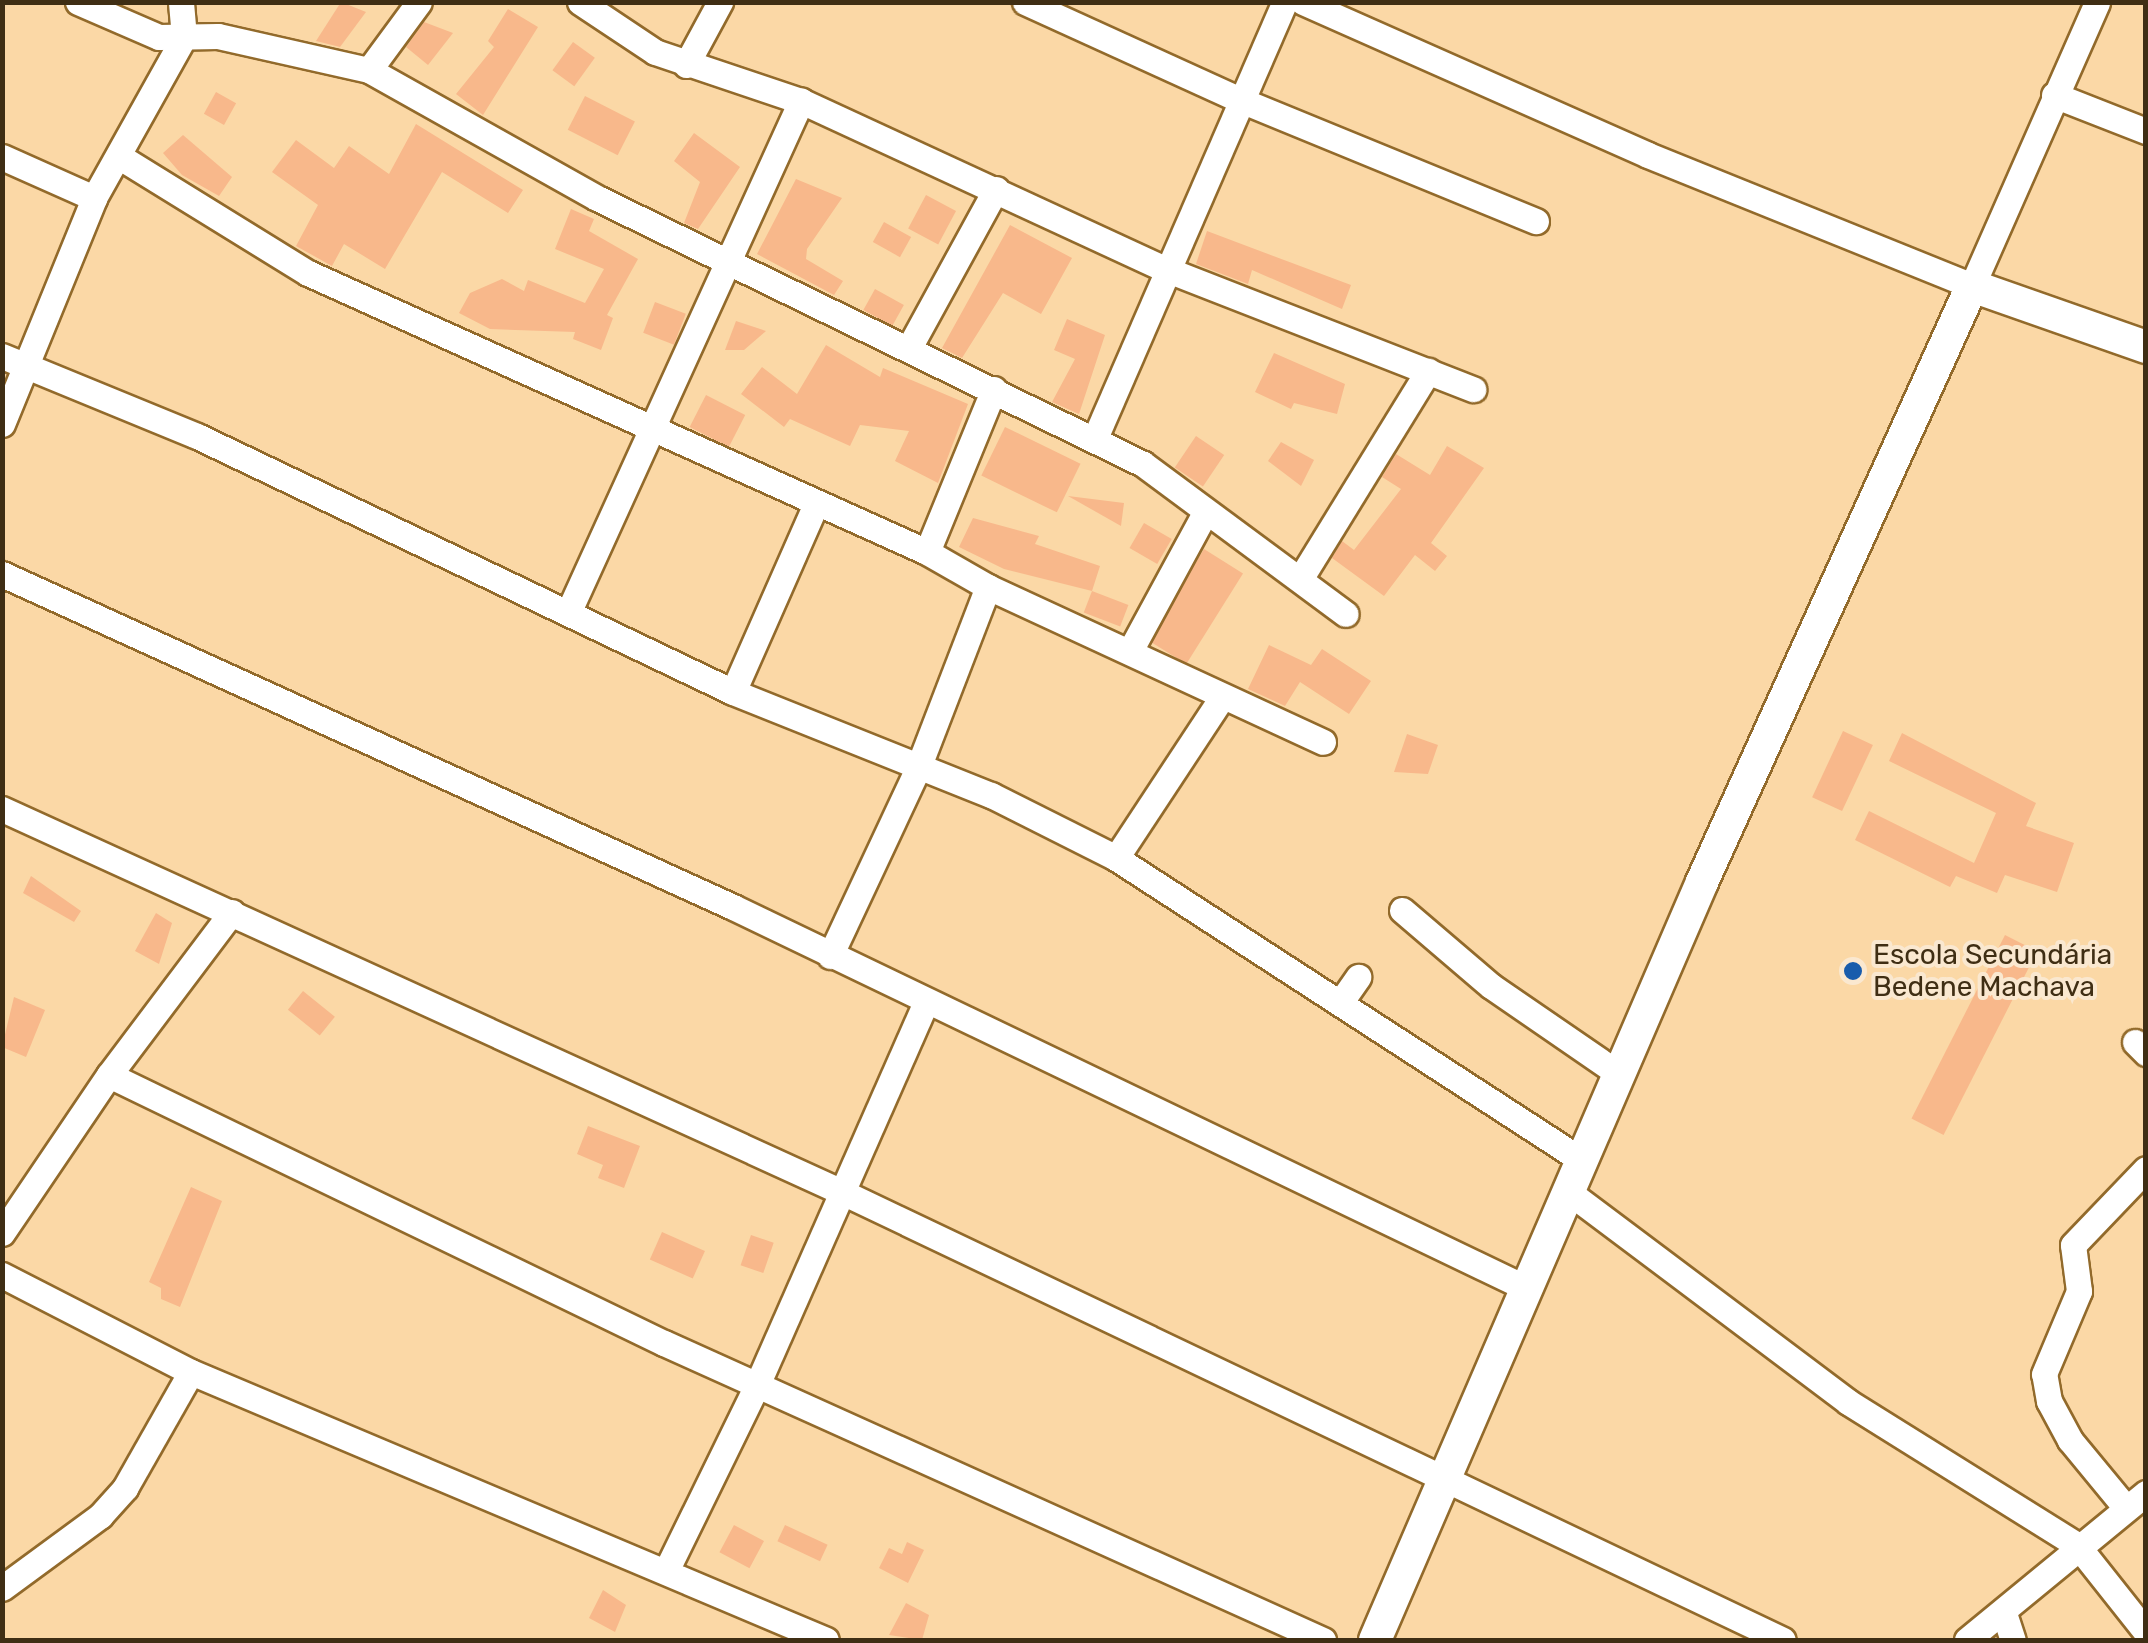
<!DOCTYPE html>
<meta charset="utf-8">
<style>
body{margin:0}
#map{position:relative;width:2148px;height:1643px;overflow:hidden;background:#fbd8a6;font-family:Rubik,sans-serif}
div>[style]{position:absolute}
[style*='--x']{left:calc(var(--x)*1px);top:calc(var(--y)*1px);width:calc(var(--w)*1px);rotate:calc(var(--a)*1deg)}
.building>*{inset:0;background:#f8b88b;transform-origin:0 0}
.roads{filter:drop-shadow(2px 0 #926a2b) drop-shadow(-2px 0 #926a2b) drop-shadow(0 2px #926a2b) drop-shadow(0 -2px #926a2b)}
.minor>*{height:25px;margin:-12.5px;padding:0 12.5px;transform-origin:12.5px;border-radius:12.5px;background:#fff}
.tertiary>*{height:32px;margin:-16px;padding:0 16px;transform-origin:16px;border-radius:16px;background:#fff}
.dots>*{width:28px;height:28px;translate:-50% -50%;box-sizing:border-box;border:5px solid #fae8d0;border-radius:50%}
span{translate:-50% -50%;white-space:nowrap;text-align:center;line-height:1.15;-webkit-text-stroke:8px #fae8d0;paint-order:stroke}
.poi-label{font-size:28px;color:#3f2e14}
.left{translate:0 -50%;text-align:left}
.frame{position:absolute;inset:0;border:5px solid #3f2e14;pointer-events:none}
</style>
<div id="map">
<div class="building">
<div style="clip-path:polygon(341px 2px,366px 12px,340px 47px,316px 41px)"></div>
<div style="clip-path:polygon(508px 9px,538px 27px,483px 115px,456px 94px,494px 47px,488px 41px)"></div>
<div style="clip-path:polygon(424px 22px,453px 33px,428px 65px,406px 47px)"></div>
<div style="left:573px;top:42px;width:27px;height:35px;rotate:36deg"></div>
<div style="left:216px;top:92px;width:23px;height:25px;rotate:29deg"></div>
<div style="left:585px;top:96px;width:56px;height:38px;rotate:27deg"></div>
<div style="clip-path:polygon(416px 124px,523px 190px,508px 213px,442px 172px,385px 269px,344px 244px,332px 266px,296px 246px,318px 205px,272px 172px,296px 140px,334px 168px,349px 146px,389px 174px)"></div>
<div style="clip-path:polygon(694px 133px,740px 167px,698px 229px,684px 223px,700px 182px,674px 161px)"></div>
<div style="clip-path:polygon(183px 135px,232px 177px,219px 196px,182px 175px,163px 153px)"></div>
<div style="clip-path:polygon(796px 179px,842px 198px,807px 249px,806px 259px,843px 281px,834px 295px,757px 254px)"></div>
<div style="left:926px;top:195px;width:34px;height:38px;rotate:28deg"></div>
<div style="clip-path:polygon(571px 209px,594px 219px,589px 231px,638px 259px,607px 315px,613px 318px,601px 350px,573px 339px,575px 332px,490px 329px,459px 313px,470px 293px,502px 279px,524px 291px,528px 280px,585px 303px,604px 269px,555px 249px)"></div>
<div style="left:884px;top:222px;width:31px;height:23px;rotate:29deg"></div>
<div style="clip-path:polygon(1010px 225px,1072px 258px,1041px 314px,1003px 293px,962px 358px,942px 348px)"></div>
<div style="clip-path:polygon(1207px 231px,1351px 285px,1342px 309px,1252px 270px,1248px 284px,1196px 264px)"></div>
<div style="left:875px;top:289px;width:33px;height:24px;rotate:29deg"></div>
<div style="left:655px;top:302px;width:33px;height:33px;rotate:21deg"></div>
<div style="clip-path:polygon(1067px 319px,1105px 335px,1079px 414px,1052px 402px,1075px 359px,1054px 350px)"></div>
<div style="clip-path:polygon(736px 321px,766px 331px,744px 350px,725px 350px)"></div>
<div style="clip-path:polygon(826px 345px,880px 377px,883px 368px,968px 404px,938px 483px,895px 461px,909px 431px,860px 425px,850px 446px,790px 419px,784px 427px,741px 394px,762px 367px,797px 394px)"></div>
<div style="clip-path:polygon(1274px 353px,1345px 384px,1337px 414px,1294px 403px,1291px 409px,1255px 392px)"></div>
<div style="left:706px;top:395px;width:44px;height:36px;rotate:27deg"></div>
<div style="left:1005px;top:427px;width:84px;height:54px;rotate:26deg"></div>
<div style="left:1196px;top:436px;width:34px;height:38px;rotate:34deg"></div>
<div style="clip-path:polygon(1281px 442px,1314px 460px,1301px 486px,1268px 461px)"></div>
<div style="clip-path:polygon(1447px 446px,1484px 468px,1431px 543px,1447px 556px,1435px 571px,1415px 555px,1384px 596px,1332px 558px,1342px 541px,1354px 550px,1401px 489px,1382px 477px,1396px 454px,1430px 475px)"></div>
<div style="clip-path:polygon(1068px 496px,1124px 503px,1121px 526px)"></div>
<div style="clip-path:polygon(973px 518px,1039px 536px,1035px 544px,1100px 566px,1092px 591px,1004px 569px,959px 547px)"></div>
<div style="left:1144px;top:523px;width:32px;height:29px;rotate:30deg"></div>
<div style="left:1204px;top:549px;width:46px;height:107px;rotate:32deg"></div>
<div style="left:1092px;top:591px;width:39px;height:23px;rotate:21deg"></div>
<div style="clip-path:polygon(1269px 645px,1311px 665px,1322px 649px,1371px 681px,1349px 714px,1300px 682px,1285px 706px,1248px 689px)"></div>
<div style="left:1843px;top:731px;width:33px;height:73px;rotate:25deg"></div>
<div style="clip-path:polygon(1902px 733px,2036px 803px,2026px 826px,2074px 843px,2057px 892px,2005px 875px,1997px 893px,1956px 876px,1950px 887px,1855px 840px,1869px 811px,1974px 863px,1996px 813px,1889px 761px)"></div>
<div style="clip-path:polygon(1407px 734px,1438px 745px,1428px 774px,1394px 772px)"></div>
<div style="clip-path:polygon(31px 876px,81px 911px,74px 922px,23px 893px)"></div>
<div style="clip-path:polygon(156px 913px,172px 923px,159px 964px,135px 951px)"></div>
<div style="left:2005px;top:935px;width:36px;height:206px;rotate:27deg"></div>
<div style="left:303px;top:991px;width:41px;height:24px;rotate:39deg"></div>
<div style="clip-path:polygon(14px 997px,45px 1010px,26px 1057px,2px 1047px)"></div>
<div style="clip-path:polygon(588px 1126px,640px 1146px,624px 1188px,598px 1178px,603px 1165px,577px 1154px)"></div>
<div style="clip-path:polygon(191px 1187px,222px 1201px,180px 1307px,161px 1299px,161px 1288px,149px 1282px)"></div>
<div style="left:662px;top:1232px;width:47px;height:30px;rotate:24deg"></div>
<div style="left:751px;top:1235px;width:24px;height:32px;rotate:19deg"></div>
<div style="left:734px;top:1525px;width:34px;height:31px;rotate:28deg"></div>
<div style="left:785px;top:1525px;width:47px;height:18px;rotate:25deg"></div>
<div style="clip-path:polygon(907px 1542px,924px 1550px,908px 1583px,879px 1568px,889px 1548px,902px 1554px)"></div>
<div style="clip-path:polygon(603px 1590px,626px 1605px,615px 1632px,589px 1618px)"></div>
<div style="clip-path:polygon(906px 1603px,929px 1615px,922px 1640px,889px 1635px)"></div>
</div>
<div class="roads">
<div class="minor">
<div style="--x:78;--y:2;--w:88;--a:23.4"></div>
<div style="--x:159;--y:37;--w:59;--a:-1"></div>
<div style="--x:218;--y:36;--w:155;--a:12.7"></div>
<div style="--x:369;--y:70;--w:261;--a:29.3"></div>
<div style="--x:597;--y:198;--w:607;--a:25.97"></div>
<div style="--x:1143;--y:464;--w:252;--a:36.5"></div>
<div style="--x:580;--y:2;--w:90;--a:33.7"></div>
<div style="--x:655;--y:52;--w:154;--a:18.6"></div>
<div style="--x:801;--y:101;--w:401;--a:24.8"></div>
<div style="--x:1165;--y:269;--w:331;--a:21.3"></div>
<div style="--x:1025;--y:2;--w:234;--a:24.5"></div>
<div style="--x:1238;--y:99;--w:322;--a:22.3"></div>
<div style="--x:1303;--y:2;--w:377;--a:23.9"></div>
<div style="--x:1648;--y:155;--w:349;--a:22"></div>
<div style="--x:1972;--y:286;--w:310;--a:-66.2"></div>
<div style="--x:686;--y:65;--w:72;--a:-61.6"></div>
<div style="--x:369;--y:70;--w:84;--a:-53.7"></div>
<div style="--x:2054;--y:95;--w:99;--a:21.4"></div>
<div style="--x:2;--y:157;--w:101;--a:24"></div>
<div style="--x:120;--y:157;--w:221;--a:31.7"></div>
<div style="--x:308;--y:273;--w:679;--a:24.26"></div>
<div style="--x:927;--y:552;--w:70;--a:29.8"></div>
<div style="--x:988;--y:587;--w:369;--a:24.8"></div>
<div style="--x:910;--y:346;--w:179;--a:-61.3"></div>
<div style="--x:2;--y:356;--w:211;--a:22.3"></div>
<div style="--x:197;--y:436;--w:594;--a:25.53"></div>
<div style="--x:733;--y:692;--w:278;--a:21.8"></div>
<div style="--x:991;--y:795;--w:140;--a:26.7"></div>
<div style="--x:1116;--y:858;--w:557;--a:32.98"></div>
<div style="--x:2;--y:424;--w:244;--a:-67.8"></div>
<div style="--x:94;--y:198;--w:184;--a:-60.8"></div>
<div style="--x:184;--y:37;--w:35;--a:-95"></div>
<div style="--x:1095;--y:438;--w:476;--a:-66.5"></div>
<div style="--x:927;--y:552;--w:176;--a:-67.7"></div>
<div style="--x:2;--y:574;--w:803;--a:24.49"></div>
<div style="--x:733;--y:907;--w:880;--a:25.66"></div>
<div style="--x:1302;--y:576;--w:241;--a:-58.4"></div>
<div style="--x:568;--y:613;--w:563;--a:-65.53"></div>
<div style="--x:1130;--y:651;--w:159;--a:-61.5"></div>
<div style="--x:733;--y:692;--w:206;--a:-66.2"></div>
<div style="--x:2;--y:809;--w:921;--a:24.51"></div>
<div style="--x:840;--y:1191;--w:1044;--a:25.46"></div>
<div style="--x:1116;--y:858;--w:193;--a:-56.6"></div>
<div style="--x:1402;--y:910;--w:117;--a:40.5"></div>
<div style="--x:1491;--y:986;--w:155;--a:34.5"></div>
<div style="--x:830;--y:956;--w:208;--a:-64.9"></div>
<div style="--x:918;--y:768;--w:194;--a:-68.9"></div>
<div style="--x:1340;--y:1003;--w:32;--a:-55"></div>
<div style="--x:2135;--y:1042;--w:16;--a:45"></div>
<div style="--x:109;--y:1075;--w:616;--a:25.78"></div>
<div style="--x:664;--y:1343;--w:723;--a:24.26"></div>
<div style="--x:1570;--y:1193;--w:348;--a:36.9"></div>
<div style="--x:1848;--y:1402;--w:270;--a:32"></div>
<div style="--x:2077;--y:1545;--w:111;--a:51.6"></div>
<div style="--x:2;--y:1233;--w:191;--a:-55.9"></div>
<div style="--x:109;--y:1075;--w:204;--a:-53"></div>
<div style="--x:2;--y:1275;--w:212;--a:27.2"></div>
<div style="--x:191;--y:1372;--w:689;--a:22.88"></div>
<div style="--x:2126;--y:1508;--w:88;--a:-129.5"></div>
<div style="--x:2070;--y:1440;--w:44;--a:-118.3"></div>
<div style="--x:2049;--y:1401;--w:27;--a:-100"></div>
<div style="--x:2044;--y:1374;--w:90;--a:-67.1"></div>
<div style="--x:2079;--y:1291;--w:46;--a:-97.4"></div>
<div style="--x:2073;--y:1245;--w:105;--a:-46.2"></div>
<div style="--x:666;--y:1571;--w:207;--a:-63.9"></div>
<div style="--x:757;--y:1385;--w:419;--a:-66.2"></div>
<div style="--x:2;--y:1588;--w:122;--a:-36.3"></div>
<div style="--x:100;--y:1516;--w:38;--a:-48"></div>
<div style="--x:125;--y:1488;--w:133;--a:-60.4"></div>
<div style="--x:2004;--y:1613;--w:28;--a:72"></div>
<div style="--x:1967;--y:1640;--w:232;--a:-39.4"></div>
</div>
<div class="tertiary">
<div style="--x:1375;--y:1640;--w:826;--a:-66.66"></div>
<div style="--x:1702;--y:882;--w:654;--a:-65.63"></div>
<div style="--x:1972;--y:286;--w:184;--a:19.3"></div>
</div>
</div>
<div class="dots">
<div style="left:1853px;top:971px;background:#185cac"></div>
</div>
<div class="poi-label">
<span class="left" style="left:1873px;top:971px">Escola Secundária<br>Bedene Machava</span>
</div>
<div class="frame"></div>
</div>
